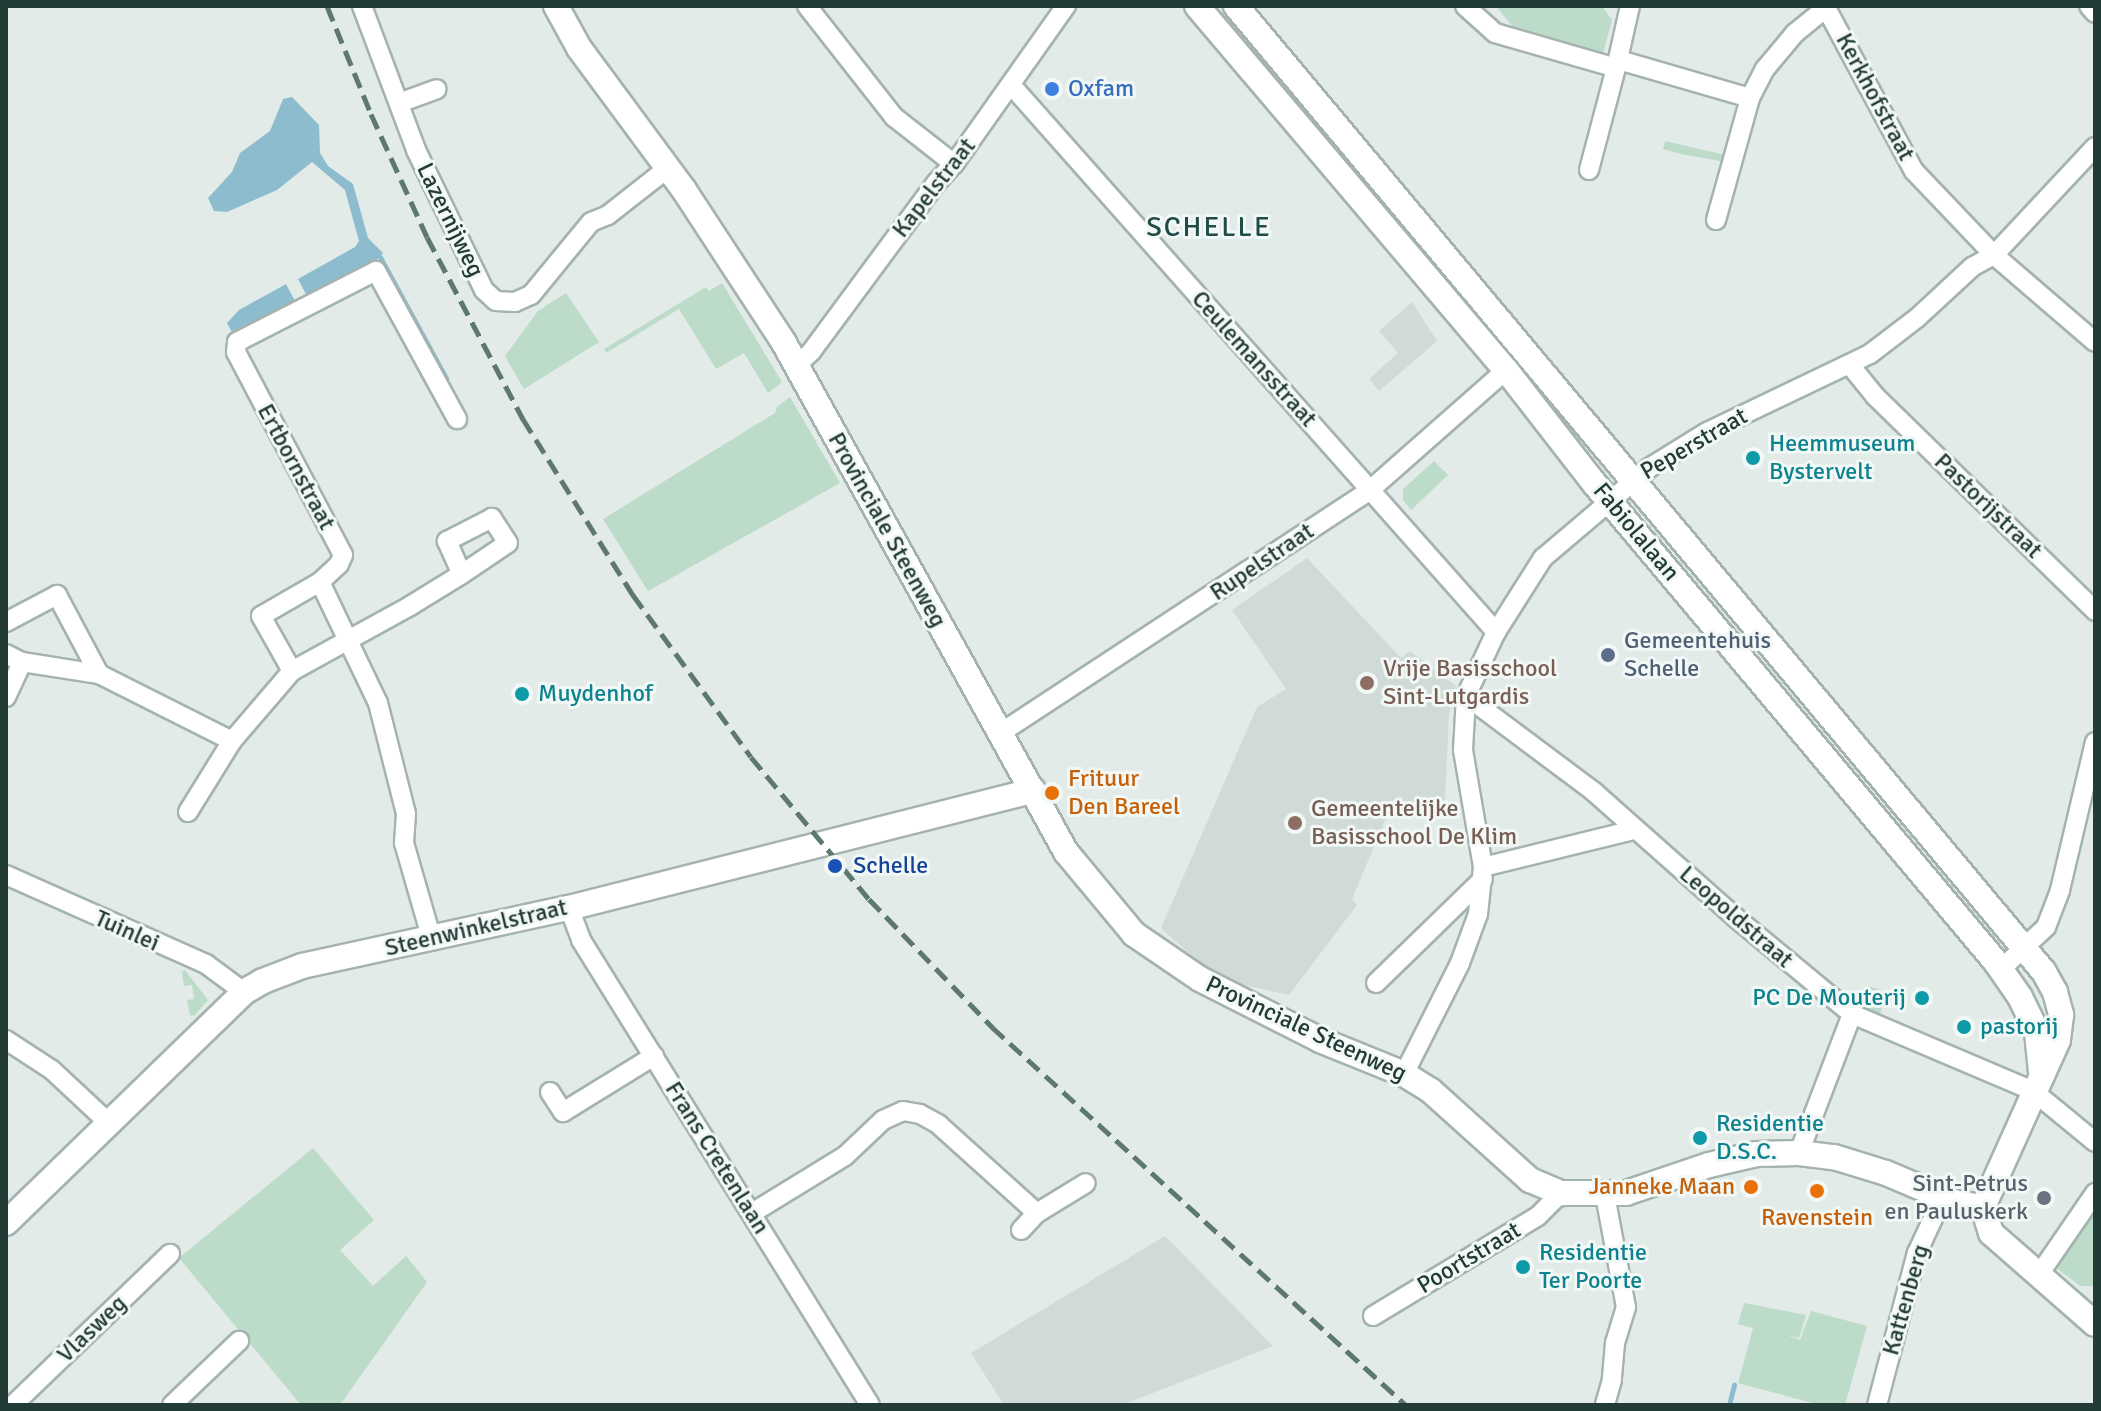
<!DOCTYPE html>
<style>
body{margin:0}
#map{position:relative;width:2101px;height:1411px;overflow:hidden;background:#e2ebe8;font-family:Signika,sans-serif}
div>[style]{position:absolute}
[style*='--x']{left:calc(var(--x)*1px);top:calc(var(--y)*1px);width:calc(var(--w)*1px);rotate:calc(var(--a)*1deg)}
.built>*{inset:0;background:#d0dbd7}
.green>*{inset:0;background:#bcdbc8;transform-origin:0 0}
.water>*{inset:0;background:#8cbcce}
.stream>*{height:5px;margin:-2.5px;padding:0 2.5px;transform-origin:2.5px;border-radius:2.5px;background:#8cbcce}
.roads{filter:drop-shadow(2px 0 #a5b3af) drop-shadow(-2px 0 #a5b3af) drop-shadow(0 2px #a5b3af) drop-shadow(0 -2px #a5b3af)}
.street>*{height:18px;margin:-9px;padding:0 9px;transform-origin:9px;border-radius:9px;background:#fff}
.secondary>*{height:24px;margin:-12px;padding:0 12px;transform-origin:12px;border-radius:12px;background:#fff}
.rail>*{height:5px;margin-top:-2.5px;transform-origin:0;background:repeating-linear-gradient(90deg,#5d7773 0 16px,transparent 0 24px)}
.dots>*{width:22px;height:22px;translate:-50% -50%;box-sizing:border-box;border:4px solid #f2f8f6;border-radius:50%}
span{translate:-50% -50%;white-space:nowrap;text-align:center;line-height:1.15;-webkit-text-stroke:6px #f2f8f6;paint-order:stroke}
.shop-label{font-size:24px;color:#366cbe}
.left{translate:0 -50%;text-align:left}
.street-label{font-size:24px;color:#233b37}
.culture-label{font-size:24px;color:#0d838f}
.right{translate:-100% -50%;text-align:right}
.service-label{font-size:24px;color:#4e5e75}
.education-label{font-size:24px;color:#785e54}
.food-label{font-size:24px;color:#c56008}
.transit-label{font-size:24px;color:#164399}
.worship-label{font-size:24px;color:#5b616d}
.quarter-label{font-size:28px;color:#204c47;letter-spacing:2px}
.frame{position:absolute;inset:0;border:8px solid #233b37;pointer-events:none}
</style>
<div id="map">
<div class="built">
<div style="clip-path:polygon(1412px 302px,1437px 341px,1379px 391px,1369px 379px,1398px 353px,1379px 331px)"></div>
<div style="clip-path:polygon(1307px 558px,1401px 658px,1410px 651px,1456px 686px,1449px 714px,1445px 800px,1399px 811px,1392px 804px,1352px 899px,1357px 905px,1289px 995px,1221px 980px,1197px 967px,1193px 957px,1161px 928px,1257px 707px,1286px 689px,1232px 610px)"></div>
<div style="clip-path:polygon(1165px 1236px,1273px 1346px,1122px 1405px,1004px 1405px,971px 1353px)"></div>
</div>
<div class="green">
<div style="clip-path:polygon(1496px 6px,1602px 6px,1612px 20px,1603px 54px,1517px 32px)"></div>
<div style="clip-path:polygon(1665px 141px,1725px 155px,1720px 161px,1681px 154px,1663px 149px)"></div>
<div style="clip-path:polygon(722px 283px,782px 382px,768px 393px,744px 353px,716px 369px,679px 309px,606px 353px,604px 349px,706px 287px,709px 291px)"></div>
<div style="clip-path:polygon(566px 293px,599px 342px,524px 389px,505px 356px,538px 311px)"></div>
<div style="clip-path:polygon(790px 397px,840px 483px,648px 591px,603px 519px,775px 413px,777px 407px)"></div>
<div style="clip-path:polygon(1434px 461px,1448px 475px,1411px 510px,1403px 500px,1403px 489px)"></div>
<div style="clip-path:polygon(185px 970px,208px 1000px,194px 1016px,190px 1015px,187px 1000px,194px 999px,192px 985px,184px 986px,182px 972px)"></div>
<div style="left:1868px;top:986px;width:20px;height:24px;rotate:18deg"></div>
<div style="clip-path:polygon(313px 1148px,374px 1220px,340px 1250px,373px 1286px,406px 1256px,427px 1282px,340px 1405px,301px 1405px,179px 1258px)"></div>
<div style="clip-path:polygon(2095px 1204px,2095px 1286px,2080px 1286px,2055px 1267px)"></div>
<div style="clip-path:polygon(1744px 1303px,1806px 1315px,1799px 1338px,1786px 1335px,1800px 1340px,1811px 1311px,1867px 1326px,1845px 1405px,1820px 1405px,1738px 1383px,1753px 1328px,1738px 1324px)"></div>
</div>
<div class="water">
<div style="clip-path:polygon(292px 97px,319px 125px,320px 153px,328px 166px,353px 184px,368px 238px,383px 253px,377px 260px,307px 296px,298px 279px,355px 247px,359px 241px,345px 190px,312px 162px,277px 190px,227px 212px,214px 211px,208px 198px,232px 172px,240px 153px,270px 131px,283px 99px)"></div>
<div style="clip-path:polygon(286px 284px,295px 301px,232px 332px,227px 323px,239px 310px)"></div>
</div>
<div class="stream">
<div style="--x:380;--y:257;--w:138;--a:61.4"></div>
<div style="--x:1729;--y:1405;--w:21;--a:-76"></div>
</div>
<div class="roads">
<div class="street">
<div style="--x:362;--y:6;--w:154;--a:69.4"></div>
<div style="--x:416;--y:150;--w:156;--a:64.1"></div>
<div style="--x:484;--y:290;--w:16;--a:43"></div>
<div style="--x:496;--y:301;--w:19;--a:3"></div>
<div style="--x:515;--y:302;--w:17;--a:-24"></div>
<div style="--x:531;--y:295;--w:94;--a:-50.6"></div>
<div style="--x:591;--y:222;--w:18;--a:-22"></div>
<div style="--x:608;--y:215;--w:76;--a:-38.1"></div>
<div style="--x:807;--y:6;--w:141;--a:51.9"></div>
<div style="--x:894;--y:117;--w:76;--a:38.1"></div>
<div style="--x:1465;--y:6;--w:40;--a:42"></div>
<div style="--x:1495;--y:33;--w:126;--a:16.1"></div>
<div style="--x:1616;--y:68;--w:64;--a:-77.3"></div>
<div style="--x:1825;--y:6;--w:187;--a:61.7"></div>
<div style="--x:1914;--y:171;--w:116;--a:46.4"></div>
<div style="--x:1994;--y:255;--w:133;--a:40.7"></div>
<div style="--x:2089;--y:6;--w:9;--a:49"></div>
<div style="--x:1619;--y:60;--w:136;--a:16.2"></div>
<div style="--x:1012;--y:86;--w:730;--a:48.44"></div>
<div style="--x:399;--y:103;--w:40;--a:-20.2"></div>
<div style="--x:1589;--y:170;--w:106;--a:-75.2"></div>
<div style="--x:1716;--y:220;--w:127;--a:-74.4"></div>
<div style="--x:1750;--y:98;--w:33;--a:-63"></div>
<div style="--x:1765;--y:69;--w:47;--a:-50.2"></div>
<div style="--x:1795;--y:33;--w:40;--a:-39"></div>
<div style="--x:797;--y:365;--w:19;--a:-43"></div>
<div style="--x:811;--y:352;--w:210;--a:-53.5"></div>
<div style="--x:936;--y:183;--w:26;--a:-47"></div>
<div style="--x:954;--y:164;--w:194;--a:-54.7"></div>
<div style="--x:1850;--y:365;--w:40;--a:51"></div>
<div style="--x:1875;--y:396;--w:308;--a:44.3"></div>
<div style="--x:320;--y:582;--w:134;--a:64.4"></div>
<div style="--x:378;--y:703;--w:114;--a:75.8"></div>
<div style="--x:406;--y:814;--w:29;--a:94"></div>
<div style="--x:404;--y:843;--w:101;--a:73.9"></div>
<div style="--x:6;--y:622;--w:58;--a:-27.9"></div>
<div style="--x:57;--y:595;--w:89;--a:62"></div>
<div style="--x:6;--y:654;--w:18;--a:27"></div>
<div style="--x:22;--y:662;--w:78;--a:8.9"></div>
<div style="--x:99;--y:674;--w:149;--a:26.7"></div>
<div style="--x:292;--y:671;--w:63;--a:-119.4"></div>
<div style="--x:261;--y:616;--w:68;--a:-30"></div>
<div style="--x:320;--y:582;--w:26;--a:-43"></div>
<div style="--x:339;--y:564;--w:10;--a:-66"></div>
<div style="--x:343;--y:555;--w:229;--a:-117.8"></div>
<div style="--x:236;--y:352;--w:10;--a:-84"></div>
<div style="--x:237;--y:342;--w:156;--a:-27.1"></div>
<div style="--x:376;--y:271;--w:169;--a:61.3"></div>
<div style="--x:1466;--y:696;--w:159;--a:36.8"></div>
<div style="--x:1593;--y:791;--w:191;--a:41.6"></div>
<div style="--x:1736;--y:918;--w:151;--a:39.6"></div>
<div style="--x:1852;--y:1014;--w:197;--a:23"></div>
<div style="--x:2033;--y:1091;--w:80;--a:39.4"></div>
<div style="--x:6;--y:697;--w:38;--a:-65"></div>
<div style="--x:1002;--y:732;--w:440;--a:-33.3"></div>
<div style="--x:1370;--y:490;--w:181;--a:-41.4"></div>
<div style="--x:188;--y:812;--w:84;--a:-58.2"></div>
<div style="--x:232;--y:741;--w:92;--a:-49.4"></div>
<div style="--x:292;--y:671;--w:135;--a:-28.8"></div>
<div style="--x:410;--y:606;--w:61;--a:-31.6"></div>
<div style="--x:462;--y:574;--w:55;--a:-34"></div>
<div style="--x:508;--y:543;--w:30;--a:-123"></div>
<div style="--x:492;--y:518;--w:51;--a:152.9"></div>
<div style="--x:447;--y:541;--w:36;--a:66"></div>
<div style="--x:1483;--y:867;--w:155;--a:-13.8"></div>
<div style="--x:6;--y:875;--w:219;--a:24"></div>
<div style="--x:206;--y:964;--w:47;--a:36.4"></div>
<div style="--x:569;--y:908;--w:34;--a:69"></div>
<div style="--x:581;--y:940;--w:547;--a:58.14"></div>
<div style="--x:2001;--y:969;--w:62;--a:-43"></div>
<div style="--x:2046;--y:927;--w:40;--a:-69"></div>
<div style="--x:2060;--y:890;--w:152;--a:-76.7"></div>
<div style="--x:1376;--y:983;--w:149;--a:-44.2"></div>
<div style="--x:6;--y:1040;--w:55;--a:33.1"></div>
<div style="--x:52;--y:1070;--w:79;--a:43"></div>
<div style="--x:1404;--y:1074;--w:124;--a:-63.2"></div>
<div style="--x:1460;--y:963;--w:52;--a:-69.8"></div>
<div style="--x:1478;--y:914;--w:47;--a:-83.9"></div>
<div style="--x:1483;--y:867;--w:119;--a:-99.7"></div>
<div style="--x:1463;--y:750;--w:54;--a:-86.8"></div>
<div style="--x:1466;--y:696;--w:71;--a:-64.9"></div>
<div style="--x:1496;--y:632;--w:88;--a:-57.6"></div>
<div style="--x:1543;--y:558;--w:139;--a:-40.3"></div>
<div style="--x:1649;--y:468;--w:68;--a:-31.8"></div>
<div style="--x:1707;--y:432;--w:181;--a:-25.6"></div>
<div style="--x:1870;--y:354;--w:59;--a:-37.5"></div>
<div style="--x:1917;--y:318;--w:75;--a:-42.8"></div>
<div style="--x:1972;--y:267;--w:25;--a:-29"></div>
<div style="--x:1994;--y:255;--w:148;--a:-46.9"></div>
<div style="--x:550;--y:1092;--w:24;--a:57"></div>
<div style="--x:563;--y:1112;--w:107;--a:-31.6"></div>
<div style="--x:1799;--y:1153;--w:149;--a:-69.1"></div>
<div style="--x:1605;--y:1195;--w:114;--a:79.4"></div>
<div style="--x:1626;--y:1307;--w:38;--a:107"></div>
<div style="--x:1615;--y:1343;--w:37;--a:95"></div>
<div style="--x:1612;--y:1380;--w:26;--a:106"></div>
<div style="--x:752;--y:1213;--w:109;--a:-31.5"></div>
<div style="--x:845;--y:1156;--w:52;--a:-43.5"></div>
<div style="--x:883;--y:1120;--w:22;--a:-24"></div>
<div style="--x:903;--y:1111;--w:17;--a:10"></div>
<div style="--x:920;--y:1114;--w:21;--a:29"></div>
<div style="--x:938;--y:1124;--w:133;--a:42"></div>
<div style="--x:1037;--y:1213;--w:57;--a:-31.5"></div>
<div style="--x:1021;--y:1230;--w:23;--a:-47"></div>
<div style="--x:2038;--y:1276;--w:101;--a:-55.5"></div>
<div style="--x:1373;--y:1316;--w:193;--a:-31.2"></div>
<div style="--x:1538;--y:1216;--w:33;--a:-45"></div>
<div style="--x:13;--y:1405;--w:218;--a:-43.9"></div>
<div style="--x:172;--y:1405;--w:93;--a:-43.7"></div>
<div style="--x:1877;--y:1405;--w:157;--a:-75.3"></div>
<div style="--x:1917;--y:1253;--w:62;--a:-65.1"></div>
</div>
<div class="secondary">
<div style="--x:556;--y:6;--w:48;--a:61.3"></div>
<div style="--x:579;--y:48;--w:177;--a:53.5"></div>
<div style="--x:684;--y:190;--w:183;--a:56.8"></div>
<div style="--x:784;--y:343;--w:582;--a:61.01"></div>
<div style="--x:1066;--y:852;--w:107;--a:50.3"></div>
<div style="--x:1134;--y:934;--w:80;--a:34.3"></div>
<div style="--x:1200;--y:979;--w:135;--a:26.9"></div>
<div style="--x:1320;--y:1040;--w:91;--a:22"></div>
<div style="--x:1404;--y:1074;--w:31;--a:32"></div>
<div style="--x:1430;--y:1090;--w:135;--a:42"></div>
<div style="--x:1530;--y:1180;--w:34;--a:23"></div>
<div style="--x:1561;--y:1193;--w:65;--a:0"></div>
<div style="--x:1626;--y:1193;--w:88;--a:-18.6"></div>
<div style="--x:1709;--y:1165;--w:49;--a:-12.9"></div>
<div style="--x:1757;--y:1154;--w:42;--a:-1.4"></div>
<div style="--x:1799;--y:1153;--w:35;--a:7"></div>
<div style="--x:1834;--y:1157;--w:54;--a:17.1"></div>
<div style="--x:1886;--y:1173;--w:77;--a:22.9"></div>
<div style="--x:1957;--y:1203;--w:26;--a:9"></div>
<div style="--x:1197;--y:6;--w:477;--a:49.7"></div>
<div style="--x:1506;--y:370;--w:143;--a:52.1"></div>
<div style="--x:1594;--y:483;--w:624;--a:50.01"></div>
<div style="--x:1995;--y:961;--w:44;--a:55.2"></div>
<div style="--x:2020;--y:997;--w:39;--a:64"></div>
<div style="--x:2037;--y:1032;--w:40;--a:84.3"></div>
<div style="--x:1236;--y:6;--w:1259;--a:50.09"></div>
<div style="--x:2044;--y:972;--w:23;--a:61"></div>
<div style="--x:2055;--y:992;--w:24;--a:75"></div>
<div style="--x:2061;--y:1015;--w:25;--a:97"></div>
<div style="--x:2058;--y:1040;--w:183;--a:114.2"></div>
<div style="--x:1983;--y:1207;--w:27;--a:73"></div>
<div style="--x:1991;--y:1233;--w:138;--a:41.2"></div>
<div style="--x:6;--y:1223;--w:332;--a:-44.1"></div>
<div style="--x:244;--y:992;--w:22;--a:-30"></div>
<div style="--x:263;--y:981;--w:42;--a:-21"></div>
<div style="--x:302;--y:966;--w:273;--a:-12.3"></div>
<div style="--x:569;--y:908;--w:479;--a:-14.2"></div>
</div>
</div>
<div class="rail">
<div style="--x:327;--y:6;--w:117;--a:67.8"></div>
<div style="--x:371;--y:114;--w:135;--a:65.5"></div>
<div style="--x:427;--y:237;--w:206;--a:62.2"></div>
<div style="--x:523;--y:419;--w:208;--a:58"></div>
<div style="--x:633;--y:595;--w:200;--a:53.9"></div>
<div style="--x:751;--y:757;--w:185;--a:50.3"></div>
<div style="--x:869;--y:899;--w:178;--a:46.1"></div>
<div style="--x:992;--y:1027;--w:561;--a:42.4"></div>
</div>
<div class="dots">
<div style="left:1052px;top:89px;background:#3f7fe0"></div>
<div style="left:1753px;top:458px;background:#0f9aa8"></div>
<div style="left:1608px;top:655px;background:#5c6f8a"></div>
<div style="left:1367px;top:683px;background:#8d6e63"></div>
<div style="left:522px;top:694px;background:#0f9aa8"></div>
<div style="left:1052px;top:793px;background:#e8710a"></div>
<div style="left:1295px;top:823px;background:#8d6e63"></div>
<div style="left:835px;top:866px;background:#1a4fb4"></div>
<div style="left:1922px;top:998px;background:#0f9aa8"></div>
<div style="left:1964px;top:1027px;background:#0f9aa8"></div>
<div style="left:1700px;top:1138px;background:#0f9aa8"></div>
<div style="left:1751px;top:1187px;background:#e8710a"></div>
<div style="left:1817px;top:1191px;background:#e8710a"></div>
<div style="left:2044px;top:1198px;background:#6b7280"></div>
<div style="left:1523px;top:1267px;background:#0f9aa8"></div>
</div>
<div class="shop-label">
<span class="left" style="left:1068px;top:89px">Oxfam</span>
</div>
<div class="street-label">
<span style="left:1875px;top:97px;rotate:62deg">Kerkhofstraat</span>
<span style="left:934px;top:188px;rotate:-52deg">Kapelstraat</span>
<span style="left:450px;top:220px;rotate:64deg">Lazernijweg</span>
<span style="left:1254px;top:359px;rotate:48deg">Ceulemansstraat</span>
<span style="left:1694px;top:444px;rotate:-30deg">Peperstraat</span>
<span style="left:296px;top:467px;rotate:62deg">Ertbornstraat</span>
<span style="left:1988px;top:506px;rotate:44deg">Pastorijstraat</span>
<span style="left:887px;top:530px;rotate:61deg">Provinciale Steenweg</span>
<span style="left:1636px;top:532px;rotate:50deg">Fabiolalaan</span>
<span style="left:1262px;top:562px;rotate:-34deg">Rupelstraat</span>
<span style="left:1736px;top:917px;rotate:41deg">Leopoldstraat</span>
<span style="left:476px;top:928px;rotate:-13deg">Steenwinkelstraat</span>
<span style="left:127px;top:931px;rotate:24deg">Tuinlei</span>
<span style="left:1306px;top:1029px;rotate:25deg">Provinciale Steenweg</span>
<span style="left:717px;top:1158px;rotate:58deg">Frans Cretenlaan</span>
<span style="left:1469px;top:1258px;rotate:-31deg">Poortstraat</span>
<span style="left:1906px;top:1300px;rotate:-74deg">Kattenberg</span>
<span style="left:92px;top:1329px;rotate:-44deg">Vlasweg</span>
</div>
<div class="culture-label">
<span class="left" style="left:1769px;top:458px">Heemmuseum<br>Bystervelt</span>
<span class="left" style="left:538px;top:694px">Muydenhof</span>
<span class="right" style="left:1906px;top:998px">PC De Mouterij</span>
<span class="left" style="left:1980px;top:1027px">pastorij</span>
<span class="left" style="left:1716px;top:1138px">Residentie<br>D.S.C.</span>
<span class="left" style="left:1539px;top:1267px">Residentie<br>Ter Poorte</span>
</div>
<div class="service-label">
<span class="left" style="left:1624px;top:655px">Gemeentehuis<br>Schelle</span>
</div>
<div class="education-label">
<span class="left" style="left:1383px;top:683px">Vrije Basisschool<br>Sint-Lutgardis</span>
<span class="left" style="left:1311px;top:823px">Gemeentelijke<br>Basisschool De Klim</span>
</div>
<div class="food-label">
<span class="left" style="left:1068px;top:793px">Frituur<br>Den Bareel</span>
<span class="right" style="left:1735px;top:1187px">Janneke Maan</span>
<span style="left:1817px;top:1218px">Ravenstein</span>
</div>
<div class="transit-label">
<span class="left" style="left:853px;top:866px">Schelle</span>
</div>
<div class="worship-label">
<span class="right" style="left:2028px;top:1198px">Sint-Petrus<br>en Pauluskerk</span>
</div>
<div class="quarter-label">
<span style="left:1209px;top:227px">SCHELLE</span>
</div>
<div class="frame"></div>
</div>
